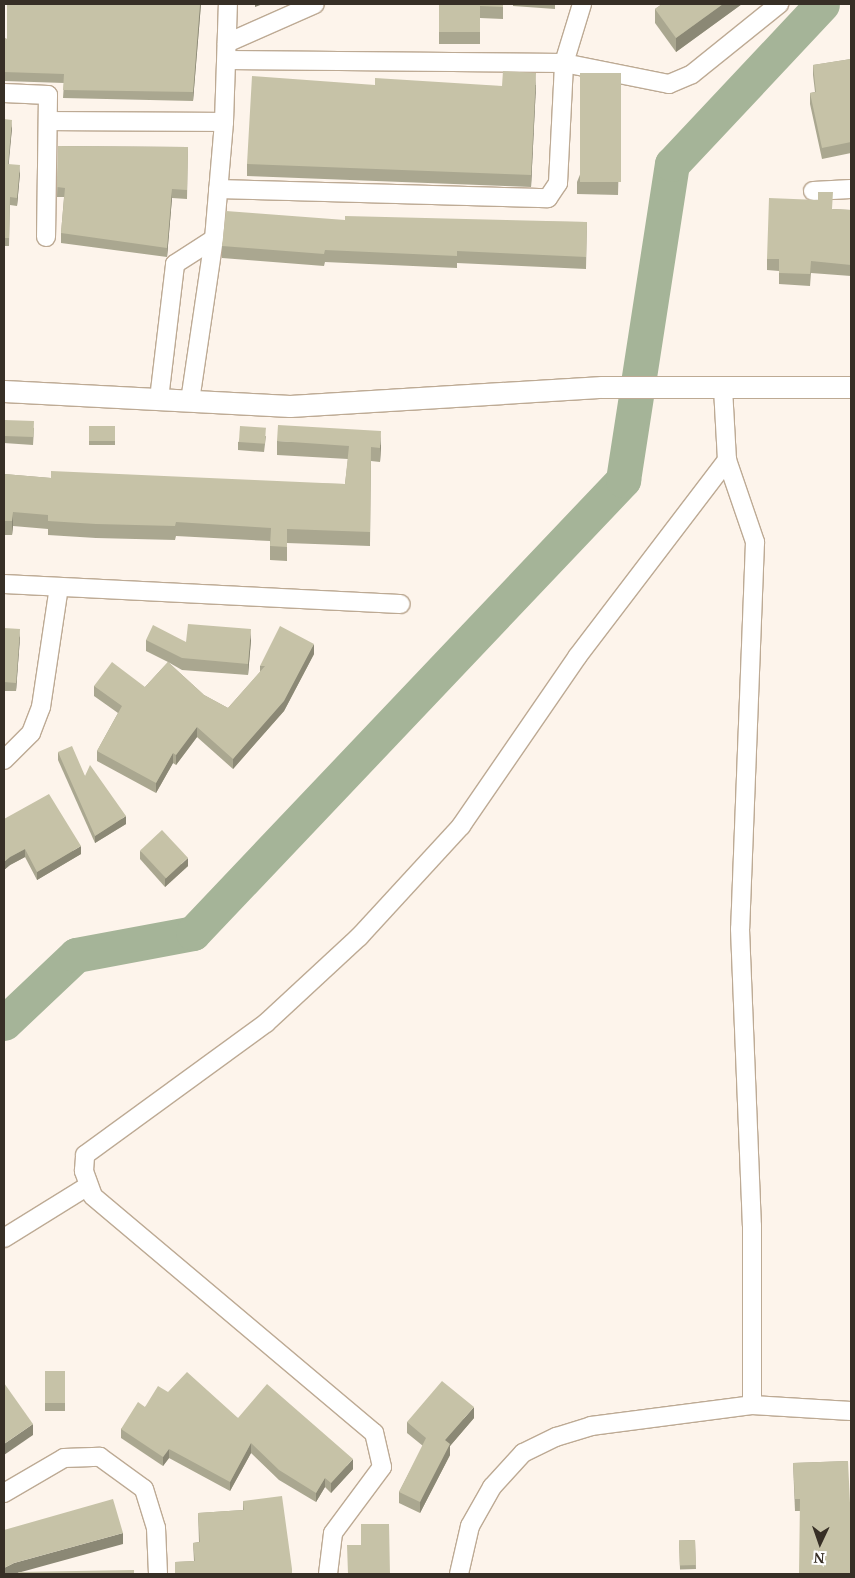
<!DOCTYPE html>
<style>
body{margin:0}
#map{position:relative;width:855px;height:1578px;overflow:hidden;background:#fdf4eb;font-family:"Noto Serif",serif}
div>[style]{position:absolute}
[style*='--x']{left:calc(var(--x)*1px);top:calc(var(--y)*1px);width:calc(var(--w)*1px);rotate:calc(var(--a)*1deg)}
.river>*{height:35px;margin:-17.5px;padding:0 17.5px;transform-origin:17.5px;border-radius:17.5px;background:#a5b498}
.roads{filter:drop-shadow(1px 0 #bdaa94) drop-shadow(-1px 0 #bdaa94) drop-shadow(0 1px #bdaa94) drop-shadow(0 -1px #bdaa94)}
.minor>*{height:18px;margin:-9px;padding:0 9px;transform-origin:9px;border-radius:9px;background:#fff}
.tertiary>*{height:21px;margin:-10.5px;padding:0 10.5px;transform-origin:10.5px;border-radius:10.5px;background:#fff}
.wall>*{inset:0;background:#aaa790;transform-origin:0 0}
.shaded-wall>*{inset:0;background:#8b8875}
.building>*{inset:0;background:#c6c2a7;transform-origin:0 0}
span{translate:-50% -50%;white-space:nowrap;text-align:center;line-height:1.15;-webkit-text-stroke:4.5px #fff;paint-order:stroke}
.frame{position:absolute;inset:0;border:5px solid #372f26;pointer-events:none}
.north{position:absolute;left:795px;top:1518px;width:50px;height:50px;-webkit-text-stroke:4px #fff;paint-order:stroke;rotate:183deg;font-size:14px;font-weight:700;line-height:20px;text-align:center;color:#372f26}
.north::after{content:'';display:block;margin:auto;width:18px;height:22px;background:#372f26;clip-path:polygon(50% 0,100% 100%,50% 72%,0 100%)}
</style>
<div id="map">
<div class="river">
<div style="--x:4;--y:1023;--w:99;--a:-43.4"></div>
<div style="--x:76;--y:955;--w:119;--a:-10.6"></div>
<div style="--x:193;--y:933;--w:625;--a:-46.49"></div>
<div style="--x:623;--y:480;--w:320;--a:-81.2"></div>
<div style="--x:672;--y:164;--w:219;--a:-46.8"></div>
</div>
<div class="roads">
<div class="minor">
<div style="--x:227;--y:43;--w:96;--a:-23.9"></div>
<div style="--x:227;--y:60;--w:337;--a:0.5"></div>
<div style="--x:564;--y:63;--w:107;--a:11.3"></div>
<div style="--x:669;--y:84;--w:25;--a:-23"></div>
<div style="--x:692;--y:74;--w:112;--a:-38.8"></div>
<div style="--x:4;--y:93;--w:44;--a:2.6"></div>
<div style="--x:48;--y:95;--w:142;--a:90.8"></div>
<div style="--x:49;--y:121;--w:175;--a:0.3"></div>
<div style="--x:218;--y:189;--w:330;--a:1.6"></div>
<div style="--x:548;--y:198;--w:18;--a:-56"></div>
<div style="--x:558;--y:183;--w:120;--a:-87.1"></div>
<div style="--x:564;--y:63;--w:62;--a:-73"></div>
<div style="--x:813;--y:191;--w:38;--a:-3"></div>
<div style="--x:159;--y:399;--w:136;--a:-83.2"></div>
<div style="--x:175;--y:264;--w:46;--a:-32.7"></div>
<div style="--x:190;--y:401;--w:164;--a:-81.6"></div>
<div style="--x:214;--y:239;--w:117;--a:-85.1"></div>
<div style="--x:224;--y:122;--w:118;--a:-88.1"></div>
<div style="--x:727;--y:460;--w:87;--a:71.1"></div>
<div style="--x:755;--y:542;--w:387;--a:92.2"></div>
<div style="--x:740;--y:929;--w:297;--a:87.7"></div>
<div style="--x:752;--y:1226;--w:179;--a:90"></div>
<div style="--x:4;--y:584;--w:397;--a:2.9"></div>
<div style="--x:4;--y:760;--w:38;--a:-45"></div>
<div style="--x:31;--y:733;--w:28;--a:-69"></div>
<div style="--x:41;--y:707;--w:121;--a:-81.5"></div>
<div style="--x:4;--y:1238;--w:99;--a:-31.8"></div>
<div style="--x:4;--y:1493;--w:69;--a:-30.3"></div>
<div style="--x:64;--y:1458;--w:36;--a:-2"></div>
<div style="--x:100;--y:1457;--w:54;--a:36"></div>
<div style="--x:144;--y:1489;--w:41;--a:72.9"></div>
<div style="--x:156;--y:1528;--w:46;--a:87.5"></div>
<div style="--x:328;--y:1574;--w:41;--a:-83"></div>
<div style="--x:333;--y:1533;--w:82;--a:-53.4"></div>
<div style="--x:382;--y:1467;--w:35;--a:-103"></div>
<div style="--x:374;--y:1433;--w:368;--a:-139.9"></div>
<div style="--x:93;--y:1196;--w:27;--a:-110"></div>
<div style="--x:84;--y:1171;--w:16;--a:-86"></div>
<div style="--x:85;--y:1155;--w:224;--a:-36.1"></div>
<div style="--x:266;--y:1023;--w:127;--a:-42.8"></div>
<div style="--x:359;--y:937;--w:151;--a:-47.4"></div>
<div style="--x:461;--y:826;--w:205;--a:-55.5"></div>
<div style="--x:577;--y:657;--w:248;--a:-52.7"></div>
<div style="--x:727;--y:460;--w:71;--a:-93.2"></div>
<div style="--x:459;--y:1574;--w:49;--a:-77.1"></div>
<div style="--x:470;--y:1526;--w:45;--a:-60.6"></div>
<div style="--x:492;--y:1487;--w:46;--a:-47.6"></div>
<div style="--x:523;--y:1453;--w:37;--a:-26"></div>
<div style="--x:556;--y:1437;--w:37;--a:-17"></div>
<div style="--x:591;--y:1426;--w:162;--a:-7.4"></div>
<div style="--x:752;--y:1405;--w:99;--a:3.5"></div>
</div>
<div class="tertiary">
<div style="--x:4;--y:391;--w:286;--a:3"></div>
<div style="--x:290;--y:406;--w:313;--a:-3.5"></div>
<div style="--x:602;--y:387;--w:249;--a:0"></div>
</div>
</div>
<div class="wall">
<div style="clip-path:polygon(201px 4px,193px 101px,63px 98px,64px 83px,4px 81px,4px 38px,7px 39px)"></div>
<div style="clip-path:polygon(439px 4px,503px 4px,503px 19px,480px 18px,480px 44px,439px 44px)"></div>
<div style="clip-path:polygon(513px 4px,555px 4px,555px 9px,513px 6px)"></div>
<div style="clip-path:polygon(662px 4px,742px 4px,676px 52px,655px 23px,655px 9px)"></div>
<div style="clip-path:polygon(851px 59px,851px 153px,822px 159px,810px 104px,810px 93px,815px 92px,813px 75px,813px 65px)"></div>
<div style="clip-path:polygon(621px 73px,618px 195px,577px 194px,577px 182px)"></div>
<div style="clip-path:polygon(375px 85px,502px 86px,536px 85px,531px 187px,247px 176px,247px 164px)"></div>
<div style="clip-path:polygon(4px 119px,12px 128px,8px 164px,20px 173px,17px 206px,10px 205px,9px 246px,4px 246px)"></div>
<div style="clip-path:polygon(58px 146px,188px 147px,187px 199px,172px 198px,167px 257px,61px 243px,61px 233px,64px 197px,57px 197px)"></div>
<div style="clip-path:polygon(833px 209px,851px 210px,851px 276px,811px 273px,810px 286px,779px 284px,779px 271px,767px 270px,767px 259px)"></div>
<div style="clip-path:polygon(345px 220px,587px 222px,586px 269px,457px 263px,457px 268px,325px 262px,324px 266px,222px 258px,222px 246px)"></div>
<div style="clip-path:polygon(4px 420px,34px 428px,33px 445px,4px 443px)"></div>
<div style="left:89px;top:426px;width:26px;height:19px"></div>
<div style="clip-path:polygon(266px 436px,264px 452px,238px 450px,238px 442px)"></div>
<div style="clip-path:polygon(277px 441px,381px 445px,380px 462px,371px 461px,370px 546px,287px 543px,287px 561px,270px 560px,270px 541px,176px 536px,175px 540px,96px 538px,48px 535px,48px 529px,13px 526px,12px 535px,4px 535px,4px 474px,51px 478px,345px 484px,348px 459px,277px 455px)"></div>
<div style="clip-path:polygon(4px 628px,20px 637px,16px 691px,4px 691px)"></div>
<div style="clip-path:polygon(146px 640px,186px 642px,251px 640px,248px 675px,182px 670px,168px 662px,204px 695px,228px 708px,260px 672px,260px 666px,314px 654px,284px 711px,233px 769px,197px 737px,176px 765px,173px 763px,156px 793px,97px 761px,97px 751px,118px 713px,94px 696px,94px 686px,145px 687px,168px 662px,146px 651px)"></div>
<div style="clip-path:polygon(58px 752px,85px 776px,126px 824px,95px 843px,58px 760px)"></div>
<div style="clip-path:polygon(4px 819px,81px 854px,37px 880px,25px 857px,10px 865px,4px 870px)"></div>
<div style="clip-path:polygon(140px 851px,188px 866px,165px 887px,140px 859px)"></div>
<div style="left:45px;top:1371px;width:20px;height:40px"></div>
<div style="clip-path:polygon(168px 1392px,238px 1418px,353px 1469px,331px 1493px,325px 1487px,316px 1502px,279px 1480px,251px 1453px,230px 1491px,169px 1458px,163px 1466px,121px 1438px,121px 1429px,145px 1407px)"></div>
<div style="clip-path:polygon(474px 1418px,450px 1446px,450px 1455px,420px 1513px,399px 1503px,399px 1492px,423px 1446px,407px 1433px,407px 1422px)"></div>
<div style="clip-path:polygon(848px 1461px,800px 1511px,795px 1511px,793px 1463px)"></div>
<div style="clip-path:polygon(243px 1501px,292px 1574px,175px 1574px,175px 1562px,194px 1561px,193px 1543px,199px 1542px,198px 1513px,243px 1510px)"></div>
<div style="left:695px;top:1540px;width:29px;height:16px;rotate:88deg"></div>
</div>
<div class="shaded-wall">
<div style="clip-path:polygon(200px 4px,201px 4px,193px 101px,193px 92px)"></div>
<div style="clip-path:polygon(255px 4px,263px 4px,255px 7px)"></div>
<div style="clip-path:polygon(723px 4px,742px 4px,676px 52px,676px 38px)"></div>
<div style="clip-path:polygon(536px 73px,536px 85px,531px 187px,531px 175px)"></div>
<div style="clip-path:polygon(12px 120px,12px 128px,8px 172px,8px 164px)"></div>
<div style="clip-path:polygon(20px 165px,20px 173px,17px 206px,17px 198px)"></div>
<div style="clip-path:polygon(172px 189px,172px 198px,167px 257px,167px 248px)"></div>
<div style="clip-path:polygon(381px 431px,381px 445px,380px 462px,380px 448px)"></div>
<div style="clip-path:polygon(13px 512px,13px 526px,12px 535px,12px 521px)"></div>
<div style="clip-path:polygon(20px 629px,20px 637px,16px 691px,16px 683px)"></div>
<div style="clip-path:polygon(251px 629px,251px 640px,248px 675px,248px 664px)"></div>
<div style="clip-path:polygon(314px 644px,314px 654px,284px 711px,233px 769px,233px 759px)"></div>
<div style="clip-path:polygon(197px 727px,197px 737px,176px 765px,176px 755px)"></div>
<div style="clip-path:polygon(173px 753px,173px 763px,156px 793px,156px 783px)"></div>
<div style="clip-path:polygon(126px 816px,126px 824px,95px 843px,95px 836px)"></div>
<div style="clip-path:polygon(81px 846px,81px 854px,37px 880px,37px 872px)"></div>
<div style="clip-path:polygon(25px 849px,25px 857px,10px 865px,4px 870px,4px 862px,10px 857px)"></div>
<div style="clip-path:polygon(188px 858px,188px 866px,165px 887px,165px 879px)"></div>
<div style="clip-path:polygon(474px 1407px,474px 1418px,450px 1446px,450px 1455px,420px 1513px,420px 1502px,445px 1440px)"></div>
<div style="clip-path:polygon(33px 1424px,33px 1435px,4px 1455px,4px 1444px)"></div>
<div style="clip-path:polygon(251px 1443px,251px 1453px,230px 1491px,230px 1482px)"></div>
<div style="clip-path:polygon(169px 1449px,169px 1458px,163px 1466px,163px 1457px)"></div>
<div style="clip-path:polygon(353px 1459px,353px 1469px,331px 1493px,331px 1483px)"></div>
<div style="clip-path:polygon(325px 1478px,325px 1487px,316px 1502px,316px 1493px)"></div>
<div style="clip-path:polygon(123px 1533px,123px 1544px,14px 1574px,4px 1574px,4px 1568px,14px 1563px)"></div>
</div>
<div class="building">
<div style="clip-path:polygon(7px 4px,200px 4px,193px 92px,63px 90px,64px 74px,4px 72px,4px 38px,7px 39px)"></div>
<div style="clip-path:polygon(439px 4px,503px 4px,503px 7px,480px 6px,480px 32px,439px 32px)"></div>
<div style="clip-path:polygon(662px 4px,723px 4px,676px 38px,655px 9px)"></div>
<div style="clip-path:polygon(851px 59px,851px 142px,822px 148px,810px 93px,816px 92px,813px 65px)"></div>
<div style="clip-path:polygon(503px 71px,536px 73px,531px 175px,247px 164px,252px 76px,375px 85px,375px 78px,502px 86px)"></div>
<div style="left:580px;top:73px;width:41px;height:109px"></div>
<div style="clip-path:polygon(4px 119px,12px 120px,8px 164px,20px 165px,17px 198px,10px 197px,9px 238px,4px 238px)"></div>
<div style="clip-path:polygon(58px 146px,188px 147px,187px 190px,172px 189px,167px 248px,61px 233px,65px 188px,57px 187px)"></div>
<div style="clip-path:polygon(818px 192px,833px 192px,832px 209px,851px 210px,851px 265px,811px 261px,810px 274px,779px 273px,779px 259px,767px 259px,769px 198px,818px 200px)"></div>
<div style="clip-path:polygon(226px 211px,345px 220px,345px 216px,587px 222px,586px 257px,457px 251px,457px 256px,325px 250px,324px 254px,222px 246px)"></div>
<div style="left:4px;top:420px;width:30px;height:16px;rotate:2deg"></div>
<div style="clip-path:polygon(278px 425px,381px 431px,380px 448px,371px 447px,370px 532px,287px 529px,287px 547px,270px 546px,271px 528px,176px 522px,175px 526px,96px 524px,48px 521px,48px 515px,13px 512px,12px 521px,4px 521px,4px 474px,51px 478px,51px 471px,345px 484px,349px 446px,277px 441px)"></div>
<div style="left:89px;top:426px;width:26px;height:15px"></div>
<div style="left:240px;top:426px;width:26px;height:16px;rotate:4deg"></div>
<div style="clip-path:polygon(188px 624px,251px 629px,248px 664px,182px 658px,146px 640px,153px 625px,186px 642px)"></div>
<div style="clip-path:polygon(280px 626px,314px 644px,284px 701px,233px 759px,197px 727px,176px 755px,173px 753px,156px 783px,97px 751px,122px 706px,94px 686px,112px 662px,145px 687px,168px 662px,204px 695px,228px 708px,265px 666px,260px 666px)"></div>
<div style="clip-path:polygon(4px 628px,20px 629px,16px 683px,4px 682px)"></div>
<div style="clip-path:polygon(72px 746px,85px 776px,90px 765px,126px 816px,95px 836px,58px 752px)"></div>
<div style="clip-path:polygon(49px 794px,81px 846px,37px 872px,25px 849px,10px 857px,4px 862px,4px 819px)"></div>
<div style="left:162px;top:830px;width:38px;height:30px;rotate:47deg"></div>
<div style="left:45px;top:1371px;width:20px;height:32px"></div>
<div style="clip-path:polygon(187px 1372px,238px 1418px,267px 1384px,353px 1459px,331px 1483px,325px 1478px,316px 1493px,279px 1470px,251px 1443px,230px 1482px,169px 1449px,163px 1457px,121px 1429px,138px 1402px,145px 1407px,158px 1386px,168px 1392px)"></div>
<div style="clip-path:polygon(442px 1381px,474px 1407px,445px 1440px,450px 1444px,420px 1502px,399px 1492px,426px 1438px,407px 1422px)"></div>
<div style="clip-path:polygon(4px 1383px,33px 1424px,4px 1444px)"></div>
<div style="clip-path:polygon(848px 1461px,851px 1524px,851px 1574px,799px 1574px,800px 1499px,795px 1499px,793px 1463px)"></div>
<div style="clip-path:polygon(282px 1496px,292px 1569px,292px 1574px,175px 1574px,175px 1562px,195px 1561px,193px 1543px,200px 1542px,198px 1513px,244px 1510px,243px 1501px)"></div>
<div style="clip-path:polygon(113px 1499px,123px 1533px,14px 1563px,4px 1568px,4px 1530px)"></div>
<div style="clip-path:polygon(361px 1524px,389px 1524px,390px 1574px,348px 1574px,347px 1545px,361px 1545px)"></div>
<div style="left:695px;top:1540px;width:25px;height:16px;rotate:88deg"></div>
<div style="clip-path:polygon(134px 1570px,134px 1574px,20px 1574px,18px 1572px)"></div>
</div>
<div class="frame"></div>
<div class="north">N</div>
</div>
